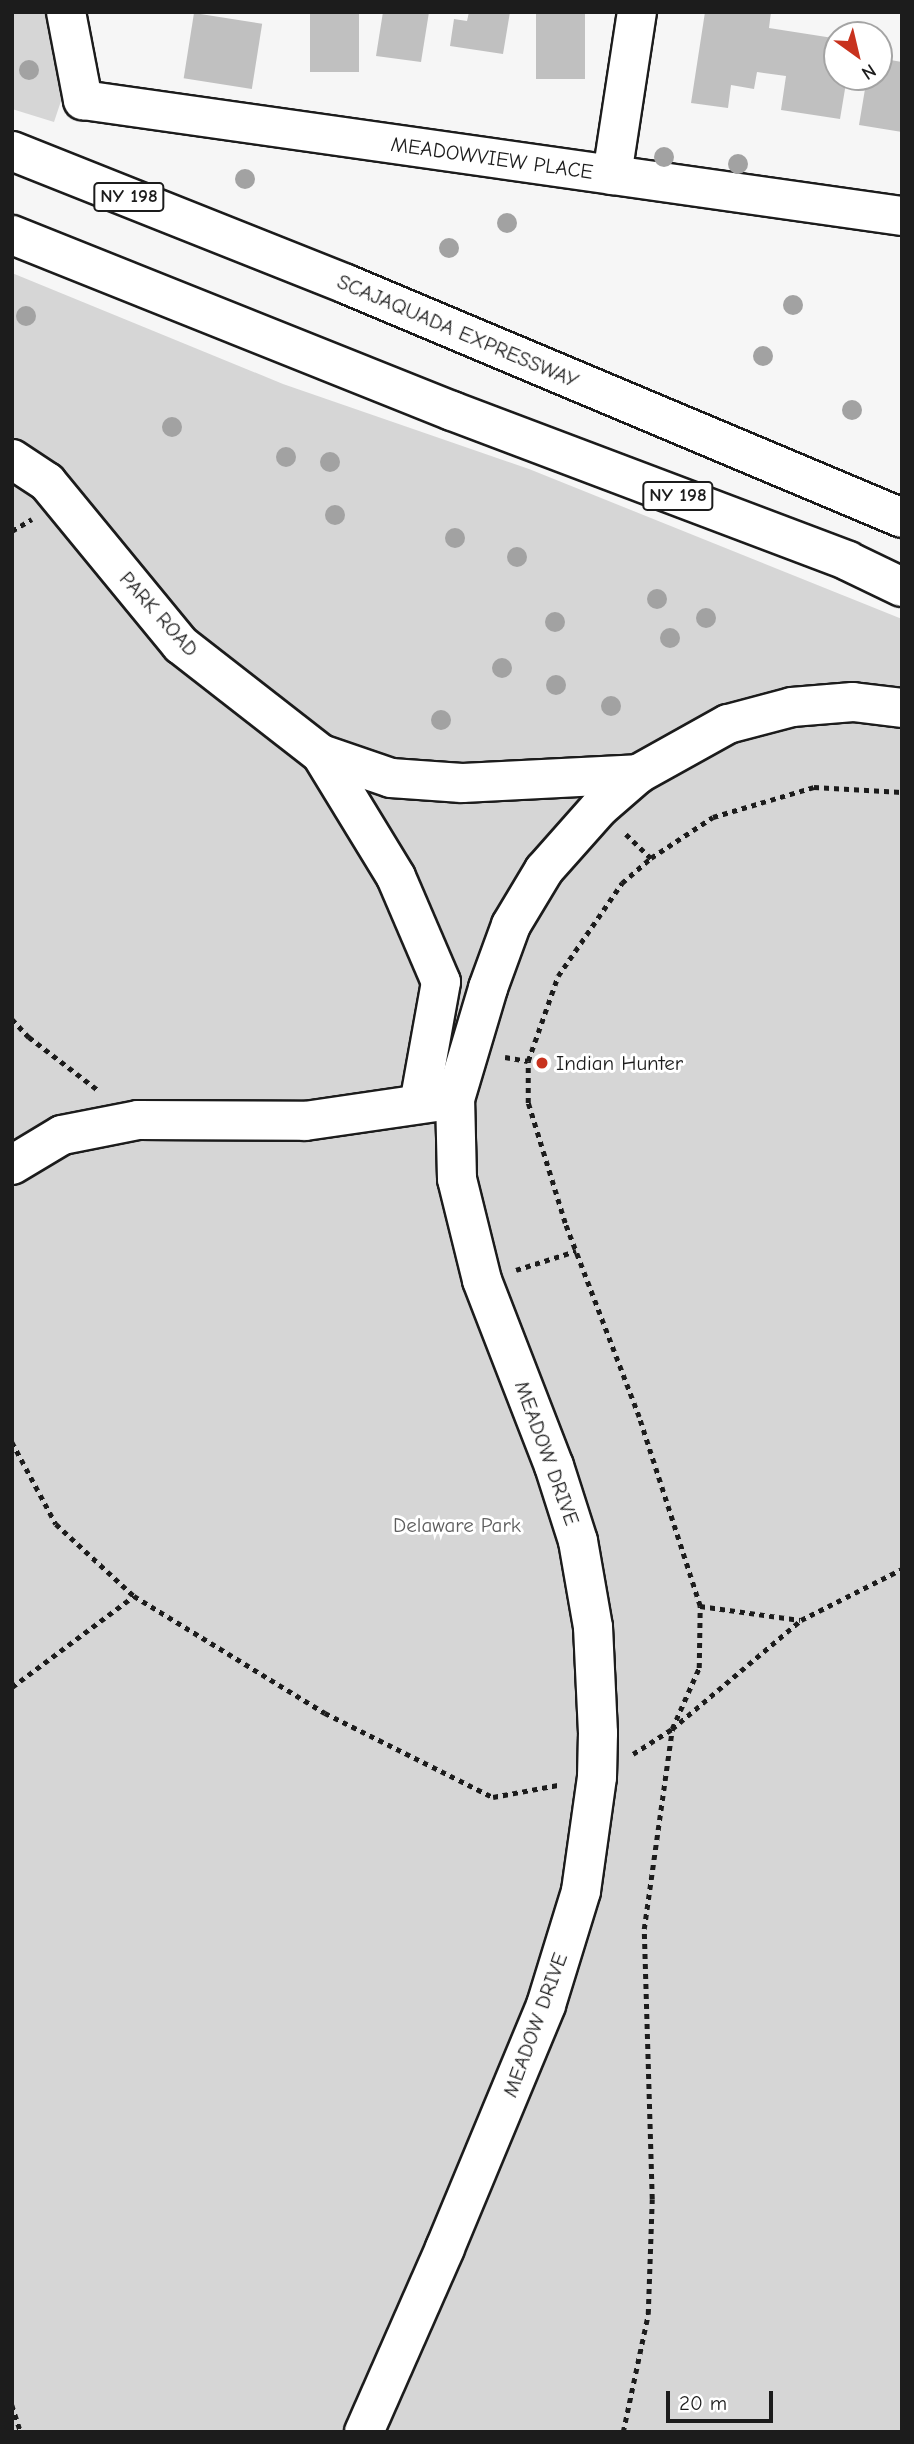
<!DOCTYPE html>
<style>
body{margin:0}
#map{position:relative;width:914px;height:2444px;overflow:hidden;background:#f6f6f6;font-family:"Comic Neue",sans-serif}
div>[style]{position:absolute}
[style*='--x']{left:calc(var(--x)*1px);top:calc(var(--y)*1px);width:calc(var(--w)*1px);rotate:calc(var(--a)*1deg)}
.green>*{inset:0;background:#d6d6d6}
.building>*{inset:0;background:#c0c0c0;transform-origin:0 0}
.path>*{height:4.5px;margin-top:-2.25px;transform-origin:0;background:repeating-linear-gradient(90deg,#1c1c1c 0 5px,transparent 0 10px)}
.roads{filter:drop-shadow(2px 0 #1c1c1c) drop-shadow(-2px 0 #1c1c1c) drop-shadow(0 2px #1c1c1c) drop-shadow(0 -2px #1c1c1c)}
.minor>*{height:38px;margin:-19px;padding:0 19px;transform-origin:19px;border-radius:19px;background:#fff}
.highway>*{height:38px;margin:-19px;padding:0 19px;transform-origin:19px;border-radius:19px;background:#fff}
.trees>*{width:20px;height:20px;margin:-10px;border-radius:50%;background:#a2a2a2}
.dots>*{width:19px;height:19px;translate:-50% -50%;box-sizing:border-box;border:4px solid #fff;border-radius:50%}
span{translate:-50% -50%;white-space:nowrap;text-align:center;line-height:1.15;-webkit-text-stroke:6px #fff;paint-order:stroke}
.shield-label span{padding:2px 5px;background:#fff;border:2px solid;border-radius:5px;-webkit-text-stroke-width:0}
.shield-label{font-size:19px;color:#1c1c1c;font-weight:700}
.street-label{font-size:21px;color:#1c1c1c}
.poi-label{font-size:21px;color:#1c1c1c}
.left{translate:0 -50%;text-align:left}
.park-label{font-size:21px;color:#5d5d5d}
.frame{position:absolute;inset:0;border:14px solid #1c1c1c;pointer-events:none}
.north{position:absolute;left:823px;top:21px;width:70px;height:70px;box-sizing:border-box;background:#fff;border:2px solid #a4a4a4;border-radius:50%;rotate:146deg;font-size:19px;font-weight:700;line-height:28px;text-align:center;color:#1c1c1c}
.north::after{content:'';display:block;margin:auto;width:24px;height:32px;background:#c8321e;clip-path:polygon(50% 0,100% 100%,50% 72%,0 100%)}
.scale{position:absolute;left:666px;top:2391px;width:107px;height:32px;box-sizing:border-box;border:4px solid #1c1c1c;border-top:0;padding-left:9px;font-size:21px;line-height:24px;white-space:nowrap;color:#1c1c1c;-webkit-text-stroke:5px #fff;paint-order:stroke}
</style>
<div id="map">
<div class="green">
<div style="clip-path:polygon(12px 12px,49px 12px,62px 98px,54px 122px,12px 109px)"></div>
<div style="clip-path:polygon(12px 273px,283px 384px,529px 469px,902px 619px,902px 2432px,12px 2432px)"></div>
</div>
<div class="building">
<div style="left:310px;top:12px;width:49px;height:60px"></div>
<div style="clip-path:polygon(383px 12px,429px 12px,421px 62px,376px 56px)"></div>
<div style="clip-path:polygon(469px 12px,510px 12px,503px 54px,450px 46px,454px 19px,467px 21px)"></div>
<div style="left:536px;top:12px;width:49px;height:67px"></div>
<div style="clip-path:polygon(705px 12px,771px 12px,769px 28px,833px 38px,830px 57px,837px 58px,837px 77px,847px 77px,840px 119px,781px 110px,786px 76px,757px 72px,754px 89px,731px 85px,728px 108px,691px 103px)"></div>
<div style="left:194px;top:13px;width:69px;height:66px;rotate:9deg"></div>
<div style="clip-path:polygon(879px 58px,902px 62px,902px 132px,859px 125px,867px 77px,879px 77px)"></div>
</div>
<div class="path">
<div style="--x:12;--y:531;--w:23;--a:-31"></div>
<div style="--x:626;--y:834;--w:35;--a:44"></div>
<div style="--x:12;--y:1019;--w:25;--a:47"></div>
<div style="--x:29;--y:1037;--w:87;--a:37.5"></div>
<div style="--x:505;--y:1057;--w:23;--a:10"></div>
<div style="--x:516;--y:1270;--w:63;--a:-17.6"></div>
<div style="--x:12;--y:1442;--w:93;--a:61.8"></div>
<div style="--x:56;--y:1524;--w:106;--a:42.7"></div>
<div style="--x:134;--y:1596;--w:224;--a:31.5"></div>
<div style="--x:325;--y:1713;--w:188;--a:26.6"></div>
<div style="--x:493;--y:1797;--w:66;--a:-10.5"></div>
<div style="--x:700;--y:1606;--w:101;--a:8"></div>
<div style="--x:12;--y:1687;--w:152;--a:-36.7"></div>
<div style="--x:633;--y:1754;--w:46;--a:-32.7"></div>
<div style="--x:672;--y:1729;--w:169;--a:-40.2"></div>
<div style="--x:801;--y:1620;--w:113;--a:-26.8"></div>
<div style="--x:12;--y:2405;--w:28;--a:72"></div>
<div style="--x:623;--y:2432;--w:121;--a:-78"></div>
<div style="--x:648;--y:2314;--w:115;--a:-88"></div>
<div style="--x:652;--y:2199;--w:270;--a:-91.7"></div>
<div style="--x:644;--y:1929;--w:202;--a:-82"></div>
<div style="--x:672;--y:1729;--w:67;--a:-66.1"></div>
<div style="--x:699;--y:1668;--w:62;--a:-89.1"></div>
<div style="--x:700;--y:1606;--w:199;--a:-107.9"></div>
<div style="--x:639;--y:1417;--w:208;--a:-110.9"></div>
<div style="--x:565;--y:1223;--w:126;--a:-107.1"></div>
<div style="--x:528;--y:1103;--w:42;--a:-90"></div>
<div style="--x:528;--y:1061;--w:90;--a:-70.6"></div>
<div style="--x:558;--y:976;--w:113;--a:-55.5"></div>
<div style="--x:622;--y:883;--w:38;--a:-41"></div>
<div style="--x:651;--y:858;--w:74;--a:-33.5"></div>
<div style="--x:713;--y:817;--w:105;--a:-16.5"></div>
<div style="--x:814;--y:787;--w:88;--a:3.3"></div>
</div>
<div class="roads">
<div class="minor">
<div style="--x:66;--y:12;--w:90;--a:79.1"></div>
<div style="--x:83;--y:100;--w:827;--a:8.06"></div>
<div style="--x:612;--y:175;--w:165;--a:-81.3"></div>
<div style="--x:12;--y:459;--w:42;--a:33.3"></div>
<div style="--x:47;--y:482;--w:211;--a:50.6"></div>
<div style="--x:181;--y:645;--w:177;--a:37.9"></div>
<div style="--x:321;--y:754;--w:144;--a:58.6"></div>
<div style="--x:396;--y:877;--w:114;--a:66.8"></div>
<div style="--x:441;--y:982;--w:124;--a:100.2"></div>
<div style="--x:321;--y:754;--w:74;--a:18.9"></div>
<div style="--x:391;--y:778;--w:71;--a:4"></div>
<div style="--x:462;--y:783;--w:176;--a:-2.9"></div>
<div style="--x:12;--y:1165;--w:58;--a:-31"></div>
<div style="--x:62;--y:1135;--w:77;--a:-11.2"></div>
<div style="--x:138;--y:1120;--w:167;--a:0.3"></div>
<div style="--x:305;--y:1121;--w:138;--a:-8.3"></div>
<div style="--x:364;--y:2432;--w:201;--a:-66.2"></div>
<div style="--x:445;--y:2248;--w:263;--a:-67.4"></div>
<div style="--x:546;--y:2005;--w:119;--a:-72.9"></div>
<div style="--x:581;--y:1891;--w:115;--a:-82"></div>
<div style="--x:597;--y:1777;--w:44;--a:-88.7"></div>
<div style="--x:598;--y:1733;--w:106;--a:-92.7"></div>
<div style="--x:593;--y:1627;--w:87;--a:-99.9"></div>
<div style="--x:578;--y:1541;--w:79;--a:-107.7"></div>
<div style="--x:554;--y:1466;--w:199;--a:-111.2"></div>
<div style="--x:482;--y:1280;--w:104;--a:-103.9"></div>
<div style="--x:457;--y:1179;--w:80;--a:-91.4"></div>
<div style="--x:455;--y:1099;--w:116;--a:-73.4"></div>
<div style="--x:488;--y:988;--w:67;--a:-69.9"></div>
<div style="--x:511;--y:925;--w:64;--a:-59"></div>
<div style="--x:544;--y:870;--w:83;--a:-48.4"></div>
<div style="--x:599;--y:808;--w:52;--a:-41.1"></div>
<div style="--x:638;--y:774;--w:103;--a:-29.1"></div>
<div style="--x:728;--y:724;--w:66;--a:-14.9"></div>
<div style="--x:792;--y:707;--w:61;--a:-4.7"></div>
<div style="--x:853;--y:702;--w:49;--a:7"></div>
</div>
<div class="highway">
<div style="--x:12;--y:151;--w:360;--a:21.7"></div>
<div style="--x:346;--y:284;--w:603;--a:22.82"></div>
<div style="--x:12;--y:235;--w:474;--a:21.8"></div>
<div style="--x:452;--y:411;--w:423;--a:20.7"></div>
<div style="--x:848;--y:561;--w:60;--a:25.7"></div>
</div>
</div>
<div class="trees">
<div style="left:29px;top:70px"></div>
<div style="left:664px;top:157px"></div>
<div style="left:738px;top:164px"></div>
<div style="left:245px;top:179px"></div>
<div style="left:507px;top:223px"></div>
<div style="left:449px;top:248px"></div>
<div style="left:793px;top:305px"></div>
<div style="left:26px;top:316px"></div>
<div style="left:763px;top:356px"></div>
<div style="left:852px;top:410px"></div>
<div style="left:172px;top:427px"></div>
<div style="left:286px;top:457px"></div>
<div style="left:330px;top:462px"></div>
<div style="left:335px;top:515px"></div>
<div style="left:455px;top:538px"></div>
<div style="left:517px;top:557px"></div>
<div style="left:657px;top:599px"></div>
<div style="left:706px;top:618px"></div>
<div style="left:555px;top:622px"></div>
<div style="left:670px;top:638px"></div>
<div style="left:502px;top:668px"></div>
<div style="left:556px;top:685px"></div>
<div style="left:611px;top:706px"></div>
<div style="left:441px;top:720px"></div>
</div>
<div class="dots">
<div style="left:542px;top:1063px;background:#c8321e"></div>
</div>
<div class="shield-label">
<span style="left:129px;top:197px">NY 198</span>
<span style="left:678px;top:496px">NY 198</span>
</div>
<div class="street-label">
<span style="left:492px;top:158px;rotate:8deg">MEADOWVIEW PLACE</span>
<span style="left:458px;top:331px;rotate:23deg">SCAJAQUADA EXPRESSWAY</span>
<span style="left:159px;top:614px;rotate:48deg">PARK ROAD</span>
<span style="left:547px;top:1453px;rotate:70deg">MEADOW DRIVE</span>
<span style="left:535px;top:2025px;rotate:-70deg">MEADOW DRIVE</span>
</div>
<div class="poi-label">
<span class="left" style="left:556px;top:1063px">Indian Hunter</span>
</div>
<div class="park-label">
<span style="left:457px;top:1525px">Delaware Park</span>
</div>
<div class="frame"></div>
<div class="north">N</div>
<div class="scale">20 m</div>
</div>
